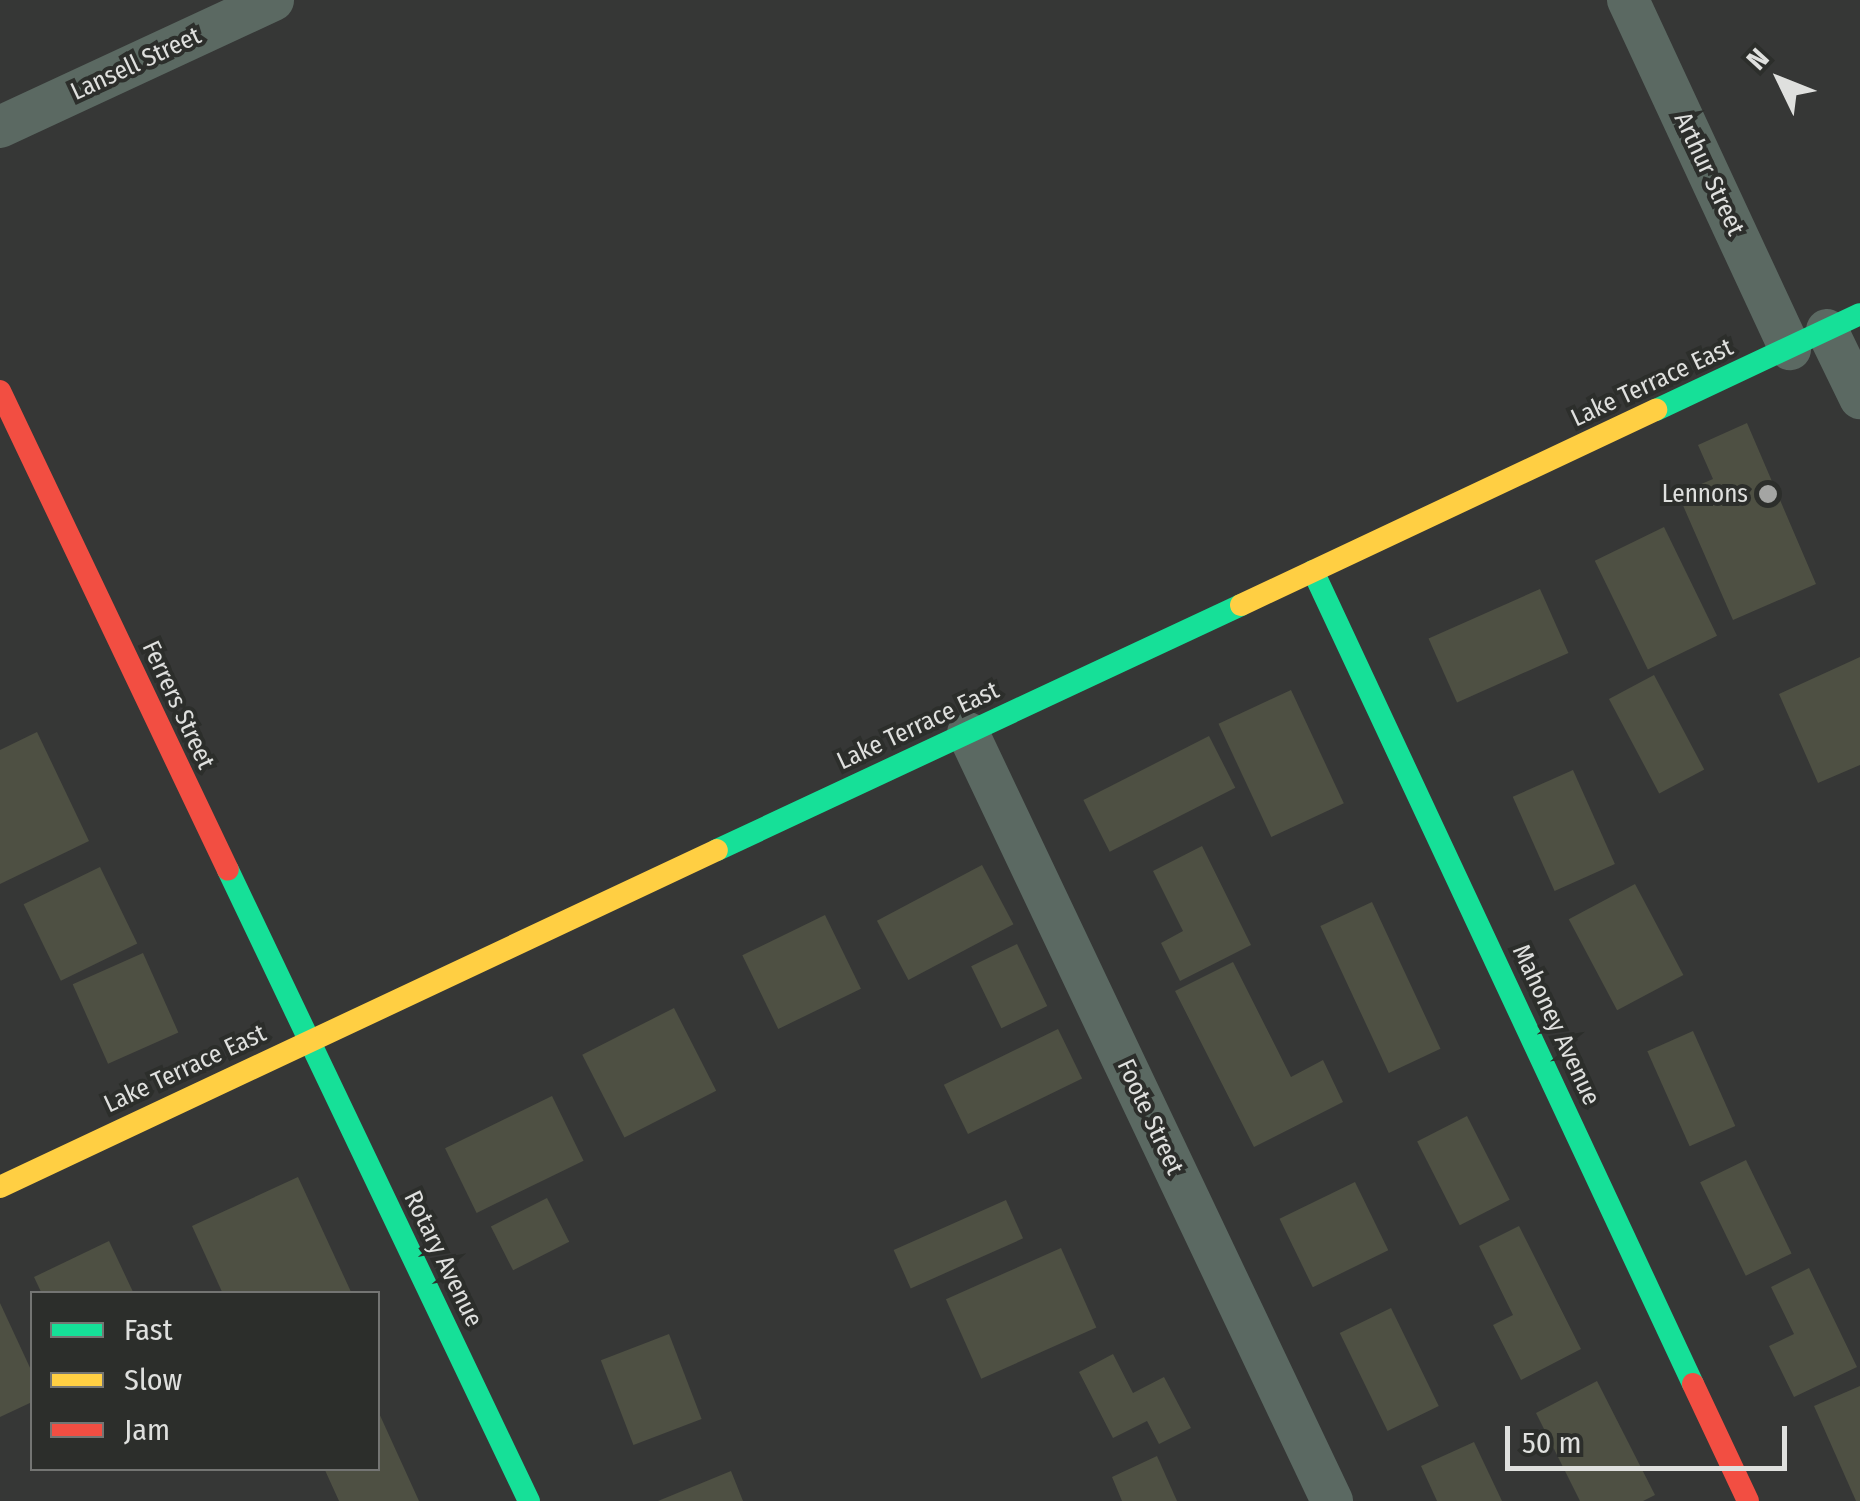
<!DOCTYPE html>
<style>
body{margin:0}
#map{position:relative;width:1860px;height:1501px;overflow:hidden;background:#363736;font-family:"Fira Sans Condensed",sans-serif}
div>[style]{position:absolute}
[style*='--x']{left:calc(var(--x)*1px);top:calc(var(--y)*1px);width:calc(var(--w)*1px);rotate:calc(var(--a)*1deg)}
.building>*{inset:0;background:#4e5043;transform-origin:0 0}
.street>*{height:42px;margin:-21px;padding:0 21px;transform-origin:21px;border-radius:21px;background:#5b6962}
.fast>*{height:22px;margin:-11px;padding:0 11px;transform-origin:11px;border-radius:11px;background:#16e098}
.slow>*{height:22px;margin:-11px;padding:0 11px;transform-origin:11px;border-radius:11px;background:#ffcf43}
.jam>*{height:22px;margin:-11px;padding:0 11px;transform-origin:11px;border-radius:11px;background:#f24e42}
.dots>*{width:28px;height:28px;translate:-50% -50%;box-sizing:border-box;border:5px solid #2c2e2b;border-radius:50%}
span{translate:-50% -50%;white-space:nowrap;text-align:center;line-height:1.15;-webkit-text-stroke:8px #2c2e2b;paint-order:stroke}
.street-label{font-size:25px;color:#dfe0de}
.poi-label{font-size:25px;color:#dfe0de}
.right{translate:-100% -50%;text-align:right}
.legend{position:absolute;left:30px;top:1291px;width:350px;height:180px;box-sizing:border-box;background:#2c2e2b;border:2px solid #747573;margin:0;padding:12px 18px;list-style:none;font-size:30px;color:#dfe0de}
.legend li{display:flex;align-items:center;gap:20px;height:50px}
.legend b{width:50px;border:2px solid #747573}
.north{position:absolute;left:1730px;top:30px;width:100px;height:100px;-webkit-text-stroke:8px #2c2e2b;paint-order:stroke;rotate:313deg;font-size:28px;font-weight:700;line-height:40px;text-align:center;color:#dfe0de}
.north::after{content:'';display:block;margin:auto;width:35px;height:45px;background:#dfe0de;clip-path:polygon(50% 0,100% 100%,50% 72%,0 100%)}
.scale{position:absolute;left:1505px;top:1426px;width:282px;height:45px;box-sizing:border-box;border:5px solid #dfe0de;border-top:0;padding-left:12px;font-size:30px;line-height:35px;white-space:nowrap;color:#dfe0de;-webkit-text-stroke:8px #2c2e2b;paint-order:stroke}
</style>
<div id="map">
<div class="building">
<div style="clip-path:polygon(1747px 423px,1816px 584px,1733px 620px,1678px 494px,1713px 479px,1698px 445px)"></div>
<div style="left:1664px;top:527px;width:121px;height:77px;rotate:64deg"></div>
<div style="left:1540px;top:589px;width:70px;height:122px;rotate:66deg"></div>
<div style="clip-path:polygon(1860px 657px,1860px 765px,1818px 783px,1779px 694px)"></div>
<div style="left:1654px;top:675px;width:107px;height:51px;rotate:62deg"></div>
<div style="left:1291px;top:690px;width:125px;height:80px;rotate:65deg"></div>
<div style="clip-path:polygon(37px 732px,89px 841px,0 884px,0 750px)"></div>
<div style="left:1209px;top:736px;width:58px;height:141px;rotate:63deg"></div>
<div style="left:1573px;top:770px;width:103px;height:66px;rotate:66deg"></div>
<div style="clip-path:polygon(1202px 846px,1251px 945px,1180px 981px,1161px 943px,1183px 931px,1153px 871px)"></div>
<div style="left:982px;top:865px;width:67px;height:119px;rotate:62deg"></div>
<div style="left:100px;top:867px;width:85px;height:85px;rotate:64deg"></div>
<div style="left:1635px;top:884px;width:103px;height:75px;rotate:62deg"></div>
<div style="left:1372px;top:902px;width:162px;height:57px;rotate:65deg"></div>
<div style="left:825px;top:915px;width:82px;height:92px;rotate:64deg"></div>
<div style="left:1017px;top:944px;width:69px;height:51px;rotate:64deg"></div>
<div style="left:143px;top:953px;width:87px;height:77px;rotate:66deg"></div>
<div style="clip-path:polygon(1233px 962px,1291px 1077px,1323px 1060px,1343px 1102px,1254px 1147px,1175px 991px)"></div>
<div style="left:674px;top:1008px;width:93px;height:103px;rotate:63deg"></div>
<div style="left:1058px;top:1029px;width:55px;height:127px;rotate:64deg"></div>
<div style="left:1693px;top:1031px;width:104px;height:50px;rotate:66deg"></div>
<div style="left:552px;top:1096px;width:72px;height:119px;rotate:64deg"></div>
<div style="left:1467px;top:1116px;width:94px;height:56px;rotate:63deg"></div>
<div style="left:1746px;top:1160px;width:104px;height:51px;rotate:64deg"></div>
<div style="clip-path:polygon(298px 1177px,352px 1294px,223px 1294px,192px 1226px)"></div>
<div style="left:1355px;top:1182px;width:76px;height:84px;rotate:64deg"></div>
<div style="left:547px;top:1198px;width:49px;height:63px;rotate:63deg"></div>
<div style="left:1006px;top:1200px;width:42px;height:123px;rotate:66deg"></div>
<div style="clip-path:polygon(1519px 1226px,1581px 1349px,1521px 1380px,1493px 1325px,1513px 1315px,1479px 1246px)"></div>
<div style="clip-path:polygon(109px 1241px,134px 1294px,42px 1294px,34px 1277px)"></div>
<div style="left:1061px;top:1248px;width:87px;height:126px;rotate:66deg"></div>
<div style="clip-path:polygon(1809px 1268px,1857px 1367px,1794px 1397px,1769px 1346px,1794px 1334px,1771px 1287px)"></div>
<div style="clip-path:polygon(0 1303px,32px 1372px,32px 1402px,0 1417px)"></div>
<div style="left:1391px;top:1308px;width:109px;height:57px;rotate:64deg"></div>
<div style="left:669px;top:1334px;width:91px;height:73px;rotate:69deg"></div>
<div style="clip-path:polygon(1113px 1354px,1133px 1393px,1164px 1377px,1191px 1428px,1159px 1444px,1147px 1421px,1113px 1438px,1079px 1372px)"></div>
<div style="clip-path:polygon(1597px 1381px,1655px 1495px,1643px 1501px,1580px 1501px,1536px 1413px)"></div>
<div style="clip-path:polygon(1860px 1386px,1860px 1501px,1856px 1501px,1814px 1406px)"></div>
<div style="clip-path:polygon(378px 1411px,419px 1501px,339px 1501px,324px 1468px,378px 1468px)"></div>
<div style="clip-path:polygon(1474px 1442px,1502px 1501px,1437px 1501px,1421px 1466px)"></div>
<div style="clip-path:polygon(1157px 1456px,1177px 1501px,1122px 1501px,1112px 1477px)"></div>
<div style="clip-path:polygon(731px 1471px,743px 1501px,658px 1501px)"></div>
</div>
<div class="street">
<div style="--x:1628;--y:0;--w:385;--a:65.1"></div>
<div style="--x:0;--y:127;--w:301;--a:-24.9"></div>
<div style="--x:1827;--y:330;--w:76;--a:64.1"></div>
<div style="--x:968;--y:733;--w:850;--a:64.64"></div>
</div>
<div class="fast">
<div style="--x:1656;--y:410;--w:225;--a:-25.2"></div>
<div style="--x:1313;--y:571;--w:897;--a:64.95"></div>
<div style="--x:717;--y:850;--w:578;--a:-25.06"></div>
<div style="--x:228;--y:870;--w:699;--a:64.5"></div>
</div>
<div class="slow">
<div style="--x:1241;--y:605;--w:459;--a:-25.2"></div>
<div style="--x:0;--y:1187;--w:792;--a:-25.17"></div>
</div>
<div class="jam">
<div style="--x:0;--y:391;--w:530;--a:64.55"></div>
<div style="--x:1693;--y:1384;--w:129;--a:64.8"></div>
</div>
<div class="dots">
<div style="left:1768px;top:494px;background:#a4a5a3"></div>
</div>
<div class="street-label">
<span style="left:136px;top:64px;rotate:-25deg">Lansell Street</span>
<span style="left:1709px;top:174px;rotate:65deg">Arthur Street</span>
<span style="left:1652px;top:383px;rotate:-25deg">Lake Terrace East</span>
<span style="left:178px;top:705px;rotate:65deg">Ferrers Street</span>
<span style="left:918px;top:726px;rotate:-25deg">Lake Terrace East</span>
<span style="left:1556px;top:1025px;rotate:65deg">Mahoney Avenue</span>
<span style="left:185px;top:1069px;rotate:-25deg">Lake Terrace East</span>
<span style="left:1150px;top:1117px;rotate:65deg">Foote Street</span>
<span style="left:443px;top:1259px;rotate:64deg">Rotary Avenue</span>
</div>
<div class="poi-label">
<span class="right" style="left:1748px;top:494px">Lennons</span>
</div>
<ul class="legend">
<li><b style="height:12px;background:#16e098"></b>Fast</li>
<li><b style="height:12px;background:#ffcf43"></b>Slow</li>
<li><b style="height:12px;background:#f24e42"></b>Jam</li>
</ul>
<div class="north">N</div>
<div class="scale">50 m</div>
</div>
